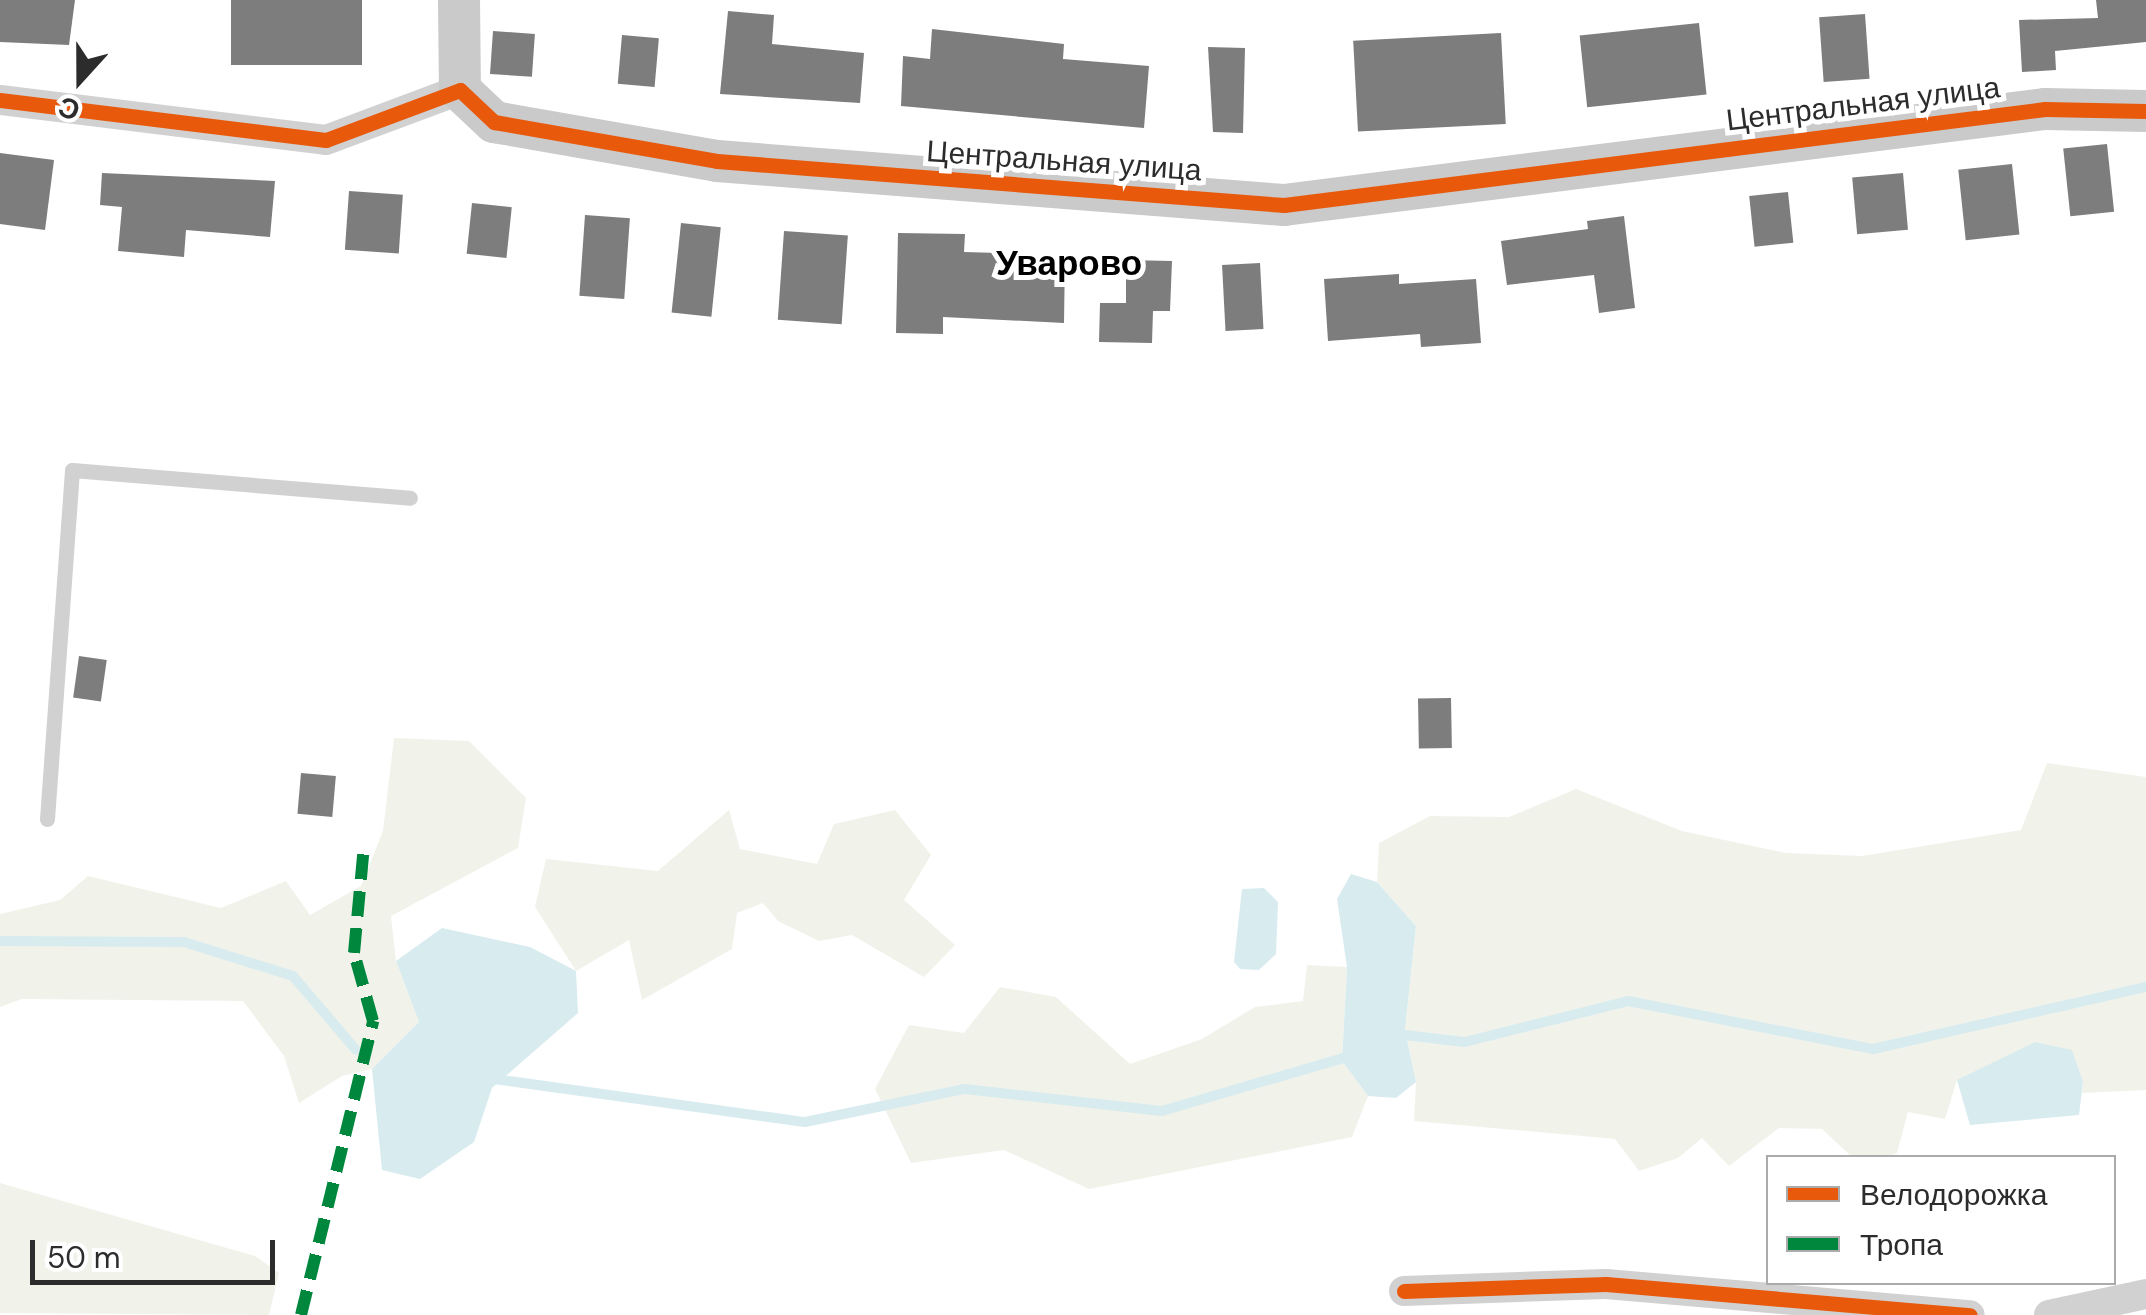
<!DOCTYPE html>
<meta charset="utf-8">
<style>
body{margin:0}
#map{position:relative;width:2146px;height:1315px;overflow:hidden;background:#fff;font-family:"DM Sans",sans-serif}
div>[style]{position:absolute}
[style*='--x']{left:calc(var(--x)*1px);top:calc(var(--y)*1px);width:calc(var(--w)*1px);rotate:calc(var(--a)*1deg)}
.green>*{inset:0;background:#f1f3eb}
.water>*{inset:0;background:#d8ebef}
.stream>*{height:10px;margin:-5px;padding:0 5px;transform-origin:5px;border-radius:5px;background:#d8ebef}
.building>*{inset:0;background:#7d7d7d;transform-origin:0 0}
.lane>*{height:15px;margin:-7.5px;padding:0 7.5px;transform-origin:7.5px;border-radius:7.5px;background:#d1d1d1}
.street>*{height:30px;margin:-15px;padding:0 15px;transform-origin:15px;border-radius:15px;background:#d1d1d1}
.secondary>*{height:42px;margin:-21px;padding:0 21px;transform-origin:21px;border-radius:21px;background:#cacaca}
.quiet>*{height:12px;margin-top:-6px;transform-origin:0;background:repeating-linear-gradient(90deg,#00873e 0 25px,transparent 0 37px)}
.cycleway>*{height:15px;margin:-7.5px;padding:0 7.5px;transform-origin:7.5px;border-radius:7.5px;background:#e8590c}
span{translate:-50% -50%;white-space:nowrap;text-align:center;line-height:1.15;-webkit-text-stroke:10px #fff;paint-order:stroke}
.street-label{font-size:30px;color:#2c2c2c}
.quarter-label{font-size:35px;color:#000;font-weight:700}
.legend{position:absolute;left:1766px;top:1155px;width:350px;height:130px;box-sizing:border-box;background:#fff;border:2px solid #ababab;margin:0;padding:12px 18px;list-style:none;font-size:30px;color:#2c2c2c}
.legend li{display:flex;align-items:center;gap:20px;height:50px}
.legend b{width:50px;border:2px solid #ababab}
.north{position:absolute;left:30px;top:30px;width:100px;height:100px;-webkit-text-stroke:8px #fff;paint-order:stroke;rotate:201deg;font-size:28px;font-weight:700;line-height:40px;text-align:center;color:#2c2c2c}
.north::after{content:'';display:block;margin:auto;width:35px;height:45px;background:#2c2c2c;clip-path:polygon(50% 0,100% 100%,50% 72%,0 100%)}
.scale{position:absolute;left:30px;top:1240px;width:245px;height:45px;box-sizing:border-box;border:5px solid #2c2c2c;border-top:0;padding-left:12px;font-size:30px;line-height:35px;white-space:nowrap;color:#2c2c2c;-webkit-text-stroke:8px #fff;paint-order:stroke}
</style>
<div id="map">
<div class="green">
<div style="clip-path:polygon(394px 738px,469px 741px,526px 798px,518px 848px,391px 916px,396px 961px,419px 1022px,372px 1069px,342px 1076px,299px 1103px,284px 1056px,243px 1001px,22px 999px,0 1007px,0 914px,60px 900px,88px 876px,221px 908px,286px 881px,310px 915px,361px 886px,383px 831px)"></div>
<div style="clip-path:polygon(2047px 763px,2146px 777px,2146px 1090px,2082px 1093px,2083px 1081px,1957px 1080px,1945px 1119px,1908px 1112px,1897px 1153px,1887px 1157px,1852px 1157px,1822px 1129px,1779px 1128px,1729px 1166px,1702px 1138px,1678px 1158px,1639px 1171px,1615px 1139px,1414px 1121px,1416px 1082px,1405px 1030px,1416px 926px,1377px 882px,1379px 843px,1430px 816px,1509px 817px,1576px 789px,1682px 831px,1786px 853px,1862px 856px,2021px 830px)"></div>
<div style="clip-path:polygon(729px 810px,740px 849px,817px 864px,834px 824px,895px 810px,931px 855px,904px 900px,955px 945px,924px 977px,852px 935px,819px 941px,778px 921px,763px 903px,737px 913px,732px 949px,642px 1000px,629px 940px,576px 971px,535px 907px,546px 859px,658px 871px)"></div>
<div style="clip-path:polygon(1307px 965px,1347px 967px,1342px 1061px,1368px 1096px,1352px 1137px,1089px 1189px,1004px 1150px,911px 1163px,875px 1089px,909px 1025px,964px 1033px,1000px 987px,1056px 997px,1130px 1064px,1202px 1039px,1255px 1007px,1303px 1001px)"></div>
<div style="clip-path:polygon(0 1183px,255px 1256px,279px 1273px,269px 1315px,0 1313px)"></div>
</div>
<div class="water">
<div style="clip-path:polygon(1351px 874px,1377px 882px,1416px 926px,1405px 1030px,1416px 1082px,1396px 1098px,1368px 1096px,1342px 1061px,1347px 967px,1337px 899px)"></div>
<div style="clip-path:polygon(1264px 888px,1278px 902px,1276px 954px,1259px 970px,1240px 969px,1234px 962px,1242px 889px)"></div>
<div style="clip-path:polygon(442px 928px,530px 947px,576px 971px,578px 1013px,492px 1088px,474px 1142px,420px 1179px,382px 1170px,372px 1069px,419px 1022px,396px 961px)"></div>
<div style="clip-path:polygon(2035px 1042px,2072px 1050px,2083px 1082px,2079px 1115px,1970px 1125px,1957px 1080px)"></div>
</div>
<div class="stream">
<div style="--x:0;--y:941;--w:184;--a:0.3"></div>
<div style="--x:184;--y:942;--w:114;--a:17.3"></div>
<div style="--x:293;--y:976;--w:97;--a:49.6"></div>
<div style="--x:1396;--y:1034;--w:69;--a:6.6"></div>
<div style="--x:1465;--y:1042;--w:168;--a:-14.1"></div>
<div style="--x:1628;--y:1001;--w:250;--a:11.1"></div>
<div style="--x:1873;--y:1049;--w:280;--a:-12.8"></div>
<div style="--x:487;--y:1078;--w:321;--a:7.9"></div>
<div style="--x:805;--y:1122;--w:163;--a:-11.7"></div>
<div style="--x:965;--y:1089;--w:198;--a:6.4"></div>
<div style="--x:1162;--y:1111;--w:200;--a:-16.3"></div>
</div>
<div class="building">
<div style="clip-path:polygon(0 0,75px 0,69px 45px,0 42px)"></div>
<div style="left:231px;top:0;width:131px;height:65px"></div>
<div style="clip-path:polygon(2096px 0,2146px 0,2146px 42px,2055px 51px,2056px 70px,2022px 72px,2019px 20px,2098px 18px)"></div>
<div style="clip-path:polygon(728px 11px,774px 15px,772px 44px,864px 53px,860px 103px,720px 94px)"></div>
<div style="left:1865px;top:14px;width:65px;height:46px;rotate:86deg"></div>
<div style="left:1699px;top:23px;width:72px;height:120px;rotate:84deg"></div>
<div style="clip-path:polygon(932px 29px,1064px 44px,1063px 59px,1149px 66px,1144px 128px,901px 106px,903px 56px,930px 59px)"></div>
<div style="left:493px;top:31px;width:42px;height:43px;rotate:4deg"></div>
<div style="left:1501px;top:33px;width:91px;height:148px;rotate:87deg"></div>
<div style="left:622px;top:35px;width:37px;height:49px;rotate:5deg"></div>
<div style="clip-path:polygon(1208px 47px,1245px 48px,1243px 133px,1213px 132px)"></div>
<div style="left:2107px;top:144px;width:68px;height:44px;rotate:84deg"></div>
<div style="clip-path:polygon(0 153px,54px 160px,45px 230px,0 224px)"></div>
<div style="left:2012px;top:164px;width:71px;height:54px;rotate:84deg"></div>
<div style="clip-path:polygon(102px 173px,275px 181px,270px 237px,186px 230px,184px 257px,118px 251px,122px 207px,100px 205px)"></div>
<div style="left:1903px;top:173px;width:57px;height:51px;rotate:85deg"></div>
<div style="left:349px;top:191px;width:54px;height:59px;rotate:4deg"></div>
<div style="left:1788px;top:192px;width:51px;height:39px;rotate:84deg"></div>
<div style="left:472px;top:203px;width:40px;height:51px;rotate:6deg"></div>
<div style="left:585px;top:215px;width:45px;height:81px;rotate:4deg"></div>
<div style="clip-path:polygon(1624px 216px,1635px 308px,1599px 313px,1594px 275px,1507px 285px,1501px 241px,1588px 229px,1587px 221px)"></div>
<div style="left:681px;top:223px;width:40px;height:90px;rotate:6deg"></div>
<div style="left:784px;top:231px;width:64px;height:89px;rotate:4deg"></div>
<div style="clip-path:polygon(898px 233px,965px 234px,964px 252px,1065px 255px,1064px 323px,943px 317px,943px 334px,896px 333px)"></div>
<div style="clip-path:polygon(1126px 260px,1172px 261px,1170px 311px,1153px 311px,1152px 343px,1099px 342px,1100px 303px,1126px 303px)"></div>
<div style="left:1260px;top:263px;width:66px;height:38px;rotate:87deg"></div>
<div style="clip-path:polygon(1399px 274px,1399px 284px,1476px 279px,1481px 343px,1421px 347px,1420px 334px,1328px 341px,1324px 279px)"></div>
<div style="left:79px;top:656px;width:28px;height:42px;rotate:8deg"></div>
<div style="left:1451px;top:698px;width:50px;height:33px;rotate:89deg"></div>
<div style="left:301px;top:773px;width:35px;height:41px;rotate:5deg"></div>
</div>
<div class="lane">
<div style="--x:47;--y:819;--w:350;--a:-85.9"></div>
<div style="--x:72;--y:470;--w:339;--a:4.7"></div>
</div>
<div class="street">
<div style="--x:0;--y:100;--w:328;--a:7"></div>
<div style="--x:326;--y:140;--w:143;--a:-20.5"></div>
<div style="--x:1404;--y:1291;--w:202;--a:-2"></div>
<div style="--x:1606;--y:1284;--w:365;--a:4.9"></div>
<div style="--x:2049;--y:1315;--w:99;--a:-12.2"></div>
</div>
<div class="secondary">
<div style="--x:459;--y:0;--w:90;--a:89.4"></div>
<div style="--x:460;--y:90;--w:47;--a:43.3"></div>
<div style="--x:494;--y:122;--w:226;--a:9.9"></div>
<div style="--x:717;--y:161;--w:569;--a:4.44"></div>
<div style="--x:1284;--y:205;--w:767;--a:-7.19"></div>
<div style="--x:2045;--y:109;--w:101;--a:1.1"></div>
</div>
<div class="quiet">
<div style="--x:301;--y:1315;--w:303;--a:-76.2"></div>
<div style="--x:373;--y:1021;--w:71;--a:-105.6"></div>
<div style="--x:354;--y:953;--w:107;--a:-84.7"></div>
</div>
<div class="cycleway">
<div style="--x:0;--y:100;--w:328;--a:7"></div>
<div style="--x:326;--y:140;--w:143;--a:-20.5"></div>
<div style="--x:460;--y:90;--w:47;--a:43.3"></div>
<div style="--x:494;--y:122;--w:226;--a:9.9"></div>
<div style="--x:717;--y:161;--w:569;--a:4.44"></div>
<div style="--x:1284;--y:205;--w:767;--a:-7.19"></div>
<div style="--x:2045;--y:109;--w:101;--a:1.1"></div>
<div style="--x:1404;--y:1291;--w:202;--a:-2"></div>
<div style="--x:1606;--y:1284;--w:365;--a:4.9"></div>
</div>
<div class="street-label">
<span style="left:1863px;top:104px;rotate:-7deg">Центральная улица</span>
<span style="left:1064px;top:161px;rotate:4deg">Центральная улица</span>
</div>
<div class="quarter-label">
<span style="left:1069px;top:263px">Уварово</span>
</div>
<ul class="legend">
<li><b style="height:12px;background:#e8590c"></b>Велодорожка</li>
<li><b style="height:12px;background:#00873e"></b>Тропа</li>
</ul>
<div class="north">С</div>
<div class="scale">50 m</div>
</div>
